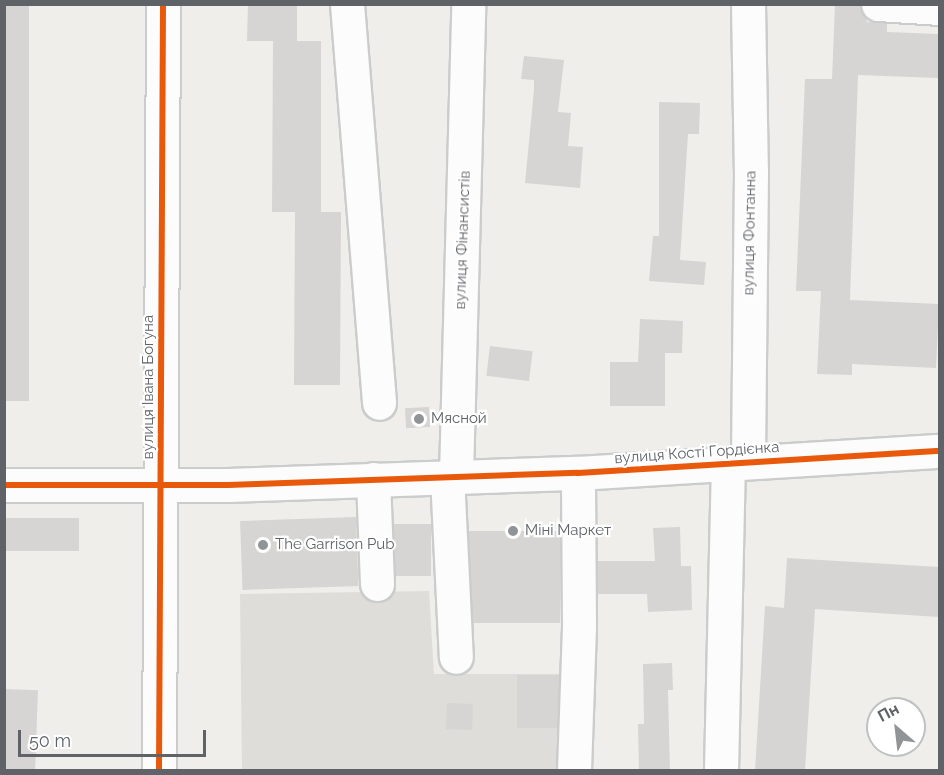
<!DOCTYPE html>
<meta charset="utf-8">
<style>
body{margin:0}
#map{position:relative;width:944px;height:775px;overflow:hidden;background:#efeeea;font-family:Raleway,sans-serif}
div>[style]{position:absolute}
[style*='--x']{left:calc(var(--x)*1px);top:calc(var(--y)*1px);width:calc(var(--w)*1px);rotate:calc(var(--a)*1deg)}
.industrial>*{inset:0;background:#dfddda}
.building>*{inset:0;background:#d6d5d3;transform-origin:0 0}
.roads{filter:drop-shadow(2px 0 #cbcccc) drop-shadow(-2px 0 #cbcccc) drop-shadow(0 2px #cbcccc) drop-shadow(0 -2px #cbcccc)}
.minor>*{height:33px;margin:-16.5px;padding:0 16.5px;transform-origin:16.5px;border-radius:16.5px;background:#fdfcfc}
.cycleway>*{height:6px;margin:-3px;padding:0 3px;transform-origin:3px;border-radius:3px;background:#e8590c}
.dots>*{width:16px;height:16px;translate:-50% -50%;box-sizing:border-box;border:3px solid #fff;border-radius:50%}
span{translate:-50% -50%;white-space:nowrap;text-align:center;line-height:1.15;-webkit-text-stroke:4.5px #fff;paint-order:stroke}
.street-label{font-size:15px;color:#5f6368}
.poi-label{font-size:15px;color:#5f6368}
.left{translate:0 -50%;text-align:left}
.frame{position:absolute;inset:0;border:6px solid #5f6368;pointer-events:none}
.north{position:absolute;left:866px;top:697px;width:60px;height:60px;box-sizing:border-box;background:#fff;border:2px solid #bfc1c3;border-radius:50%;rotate:332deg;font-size:16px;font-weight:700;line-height:24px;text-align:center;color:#5f6368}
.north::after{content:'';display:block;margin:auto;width:21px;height:27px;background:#919496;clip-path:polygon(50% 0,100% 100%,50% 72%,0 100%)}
.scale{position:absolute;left:18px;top:730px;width:188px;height:27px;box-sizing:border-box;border:3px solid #5f6368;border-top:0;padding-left:8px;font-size:18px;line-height:21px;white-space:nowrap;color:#5f6368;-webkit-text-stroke:4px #fff;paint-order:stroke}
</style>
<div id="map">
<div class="industrial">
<div style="clip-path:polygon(429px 591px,434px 674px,568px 674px,563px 770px,242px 770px,240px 594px)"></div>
</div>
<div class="building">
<div style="left:4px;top:4px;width:25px;height:397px"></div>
<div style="clip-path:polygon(248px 4px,297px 4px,297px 41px,321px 41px,321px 212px,341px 212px,340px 385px,294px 385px,295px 212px,272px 212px,273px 41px,247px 41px)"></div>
<div style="clip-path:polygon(835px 4px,860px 4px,867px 22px,887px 23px,887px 32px,939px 34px,939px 78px,858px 75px,850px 300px,939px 304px,936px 368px,852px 364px,852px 375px,817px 374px,821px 291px,796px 291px,805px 79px,832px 79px)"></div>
<div style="clip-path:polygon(524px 56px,564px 60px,558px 112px,571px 113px,568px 146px,583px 147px,580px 188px,525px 183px,534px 90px,534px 80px,521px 79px)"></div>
<div style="clip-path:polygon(659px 102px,700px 103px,699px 134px,688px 134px,680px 260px,706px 262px,704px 285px,649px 281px,653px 236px,659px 236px)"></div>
<div style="clip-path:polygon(640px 319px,683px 321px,682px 353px,665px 353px,665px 406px,610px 406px,610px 362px,638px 362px)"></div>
<div style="left:490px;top:346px;width:43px;height:30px;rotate:7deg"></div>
<div style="left:429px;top:407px;width:20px;height:24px;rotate:87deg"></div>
<div style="left:356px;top:517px;width:69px;height:116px;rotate:88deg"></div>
<div style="left:4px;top:518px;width:75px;height:33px"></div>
<div style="left:393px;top:524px;width:38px;height:52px"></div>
<div style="clip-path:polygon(680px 527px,681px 566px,691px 566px,692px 610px,648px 612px,647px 594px,598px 594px,597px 561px,655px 561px,653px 528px)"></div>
<div style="left:560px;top:531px;width:92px;height:91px;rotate:90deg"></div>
<div style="clip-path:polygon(787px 558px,939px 567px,939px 617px,815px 609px,805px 771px,755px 771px,765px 606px,784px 608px)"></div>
<div style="clip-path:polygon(672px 663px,673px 690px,668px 690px,670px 771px,639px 771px,638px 724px,644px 724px,643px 664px)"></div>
<div style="left:517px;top:675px;width:42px;height:53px"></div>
<div style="left:4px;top:689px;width:34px;height:82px;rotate:2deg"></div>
<div style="left:447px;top:703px;width:26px;height:26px;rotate:2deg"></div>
</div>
<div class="roads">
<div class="minor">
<div style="--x:347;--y:4;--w:400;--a:85.4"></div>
<div style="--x:748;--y:4;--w:168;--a:89"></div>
<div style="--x:751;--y:172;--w:290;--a:90.6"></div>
<div style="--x:878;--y:4;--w:62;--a:3.7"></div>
<div style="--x:447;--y:476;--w:181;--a:87.2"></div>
<div style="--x:456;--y:476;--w:472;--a:-88.5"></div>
<div style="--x:373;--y:479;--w:105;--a:87.8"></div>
<div style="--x:4;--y:485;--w:224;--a:0"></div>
<div style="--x:228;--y:485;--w:350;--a:-2"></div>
<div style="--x:578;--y:473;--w:363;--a:-3.5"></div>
<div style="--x:159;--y:770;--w:766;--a:-89.7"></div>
<div style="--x:574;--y:770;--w:145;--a:-88"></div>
<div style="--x:579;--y:625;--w:152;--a:-90.4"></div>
<div style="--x:721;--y:770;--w:306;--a:-88.7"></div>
</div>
</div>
<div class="cycleway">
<div style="--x:4;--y:485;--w:224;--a:0"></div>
<div style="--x:228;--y:485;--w:350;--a:-2"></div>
<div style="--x:578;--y:473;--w:363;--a:-3.5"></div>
<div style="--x:159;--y:770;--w:766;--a:-89.7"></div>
</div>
<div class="dots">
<div style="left:419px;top:419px;background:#919496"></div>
<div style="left:513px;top:531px;background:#919496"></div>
<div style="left:263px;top:545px;background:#919496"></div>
</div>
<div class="street-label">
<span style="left:750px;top:233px;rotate:-89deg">вулиця Фонтанна</span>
<span style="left:463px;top:240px;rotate:-88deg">вулиця Фінансистів</span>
<span style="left:149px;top:387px;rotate:-90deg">вулиця Івана Богуна</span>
<span style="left:697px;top:453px;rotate:-4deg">вулиця Кості Гордієнка</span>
</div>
<div class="poi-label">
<span class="left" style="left:431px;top:419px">Мясной</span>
<span class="left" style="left:525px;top:531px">Міні Маркет</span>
<span class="left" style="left:275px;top:545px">The Garrison Pub</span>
</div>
<div class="frame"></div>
<div class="north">Пн</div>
<div class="scale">50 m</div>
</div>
